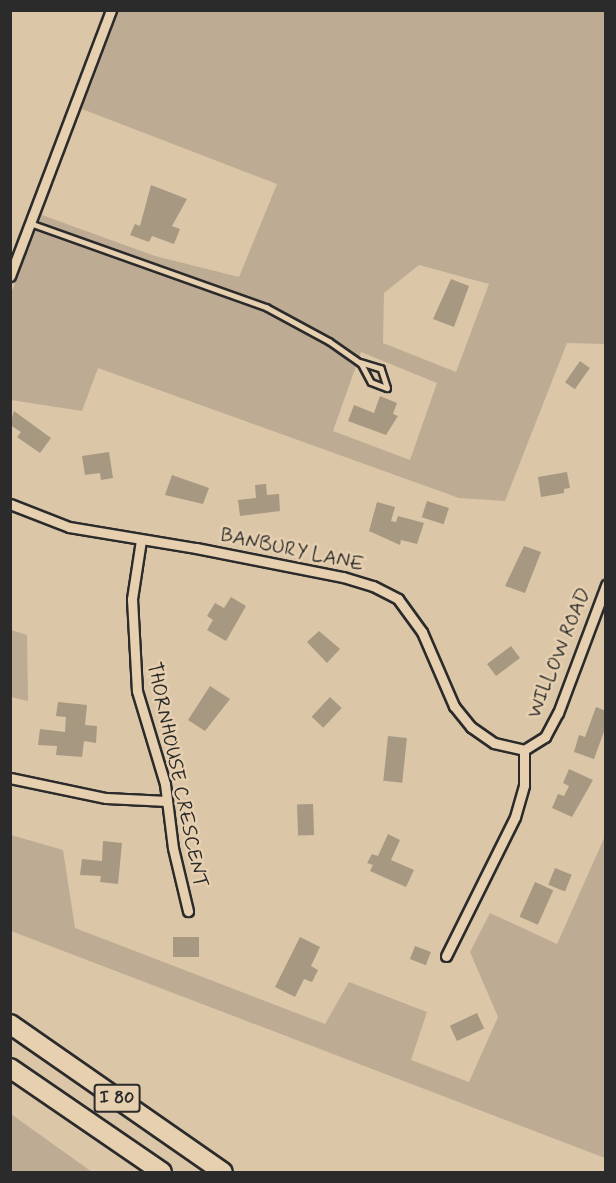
<!DOCTYPE html>
<style>
body{margin:0}
#map{position:relative;width:616px;height:1183px;overflow:hidden;background:#dbc6a8;font-family:Mynerve,sans-serif}
div>[style]{position:absolute}
[style*='--x']{left:calc(var(--x)*1px);top:calc(var(--y)*1px);width:calc(var(--w)*1px);rotate:calc(var(--a)*1deg)}
.green>*{inset:0;background:#bdac93}
.building>*{inset:0;background:#a79882;transform-origin:0 0}
.roads{filter:drop-shadow(2px 0 #2b2b2b) drop-shadow(-2px 0 #2b2b2b) drop-shadow(0 2px #2b2b2b) drop-shadow(0 -2px #2b2b2b)}
.lane>*{height:4.5px;margin:-2.25px;padding:0 2.25px;transform-origin:2.25px;border-radius:2.25px;background:#e6d0b0}
.street>*{height:9px;margin:-4.5px;padding:0 4.5px;transform-origin:4.5px;border-radius:4.5px;background:#e6d0b0}
.highway>*{height:18px;margin:-9px;padding:0 9px;transform-origin:9px;border-radius:9px;background:#e6d0b0}
span{translate:-50% -50%;white-space:nowrap;text-align:center;line-height:1.15;-webkit-text-stroke:5px #e6d0b0;paint-order:stroke}
.shield-label span{padding:2px 4px;background:#e6d0b0;border:2px solid;border-radius:4px;-webkit-text-stroke-width:0}
.shield-label{font-size:18px;color:#2b2b2b;font-weight:700}
.street-label{font-size:20px;color:#2b2b2b}
.frame{position:absolute;inset:0;border:12px solid #2b2b2b;pointer-events:none}
</style>
<div id="map">
<div class="green">
<div style="clip-path:polygon(evenodd,119px 11px,605px 11px,605px 344px,567px 343px,505px 501px,459px 498px,98px 368px,82px 411px,11px 400px,10px 296px,42px 215px,155px 256px,239px 277px,277px 184px,82px 109px,119px 11px,419px 265px,489px 284px,456px 372px,383px 343px,384px 293px,419px 265px,119px 11px,361px 352px,437px 383px,410px 460px,333px 431px,361px 352px)"></div>
<div style="clip-path:polygon(11px 630px,27px 635px,28px 701px,11px 697px)"></div>
<div style="clip-path:polygon(11px 835px,63px 850px,75px 928px,325px 1024px,349px 982px,427px 1012px,411px 1060px,469px 1082px,498px 1017px,470px 952px,490px 913px,557px 944px,605px 836px,605px 1158px,11px 931px)"></div>
<div style="clip-path:polygon(10px 1114px,11px 1114px,92px 1172px,11px 1172px)"></div>
</div>
<div class="building">
<div style="clip-path:polygon(151px 185px,187px 199px,172px 226px,180px 229px,174px 244px,152px 236px,149px 242px,130px 235px,135px 224px,140px 226px)"></div>
<div style="clip-path:polygon(451px 279px,469px 286px,454px 327px,433px 319px)"></div>
<div style="left:580px;top:361px;width:12px;height:26px;rotate:35deg"></div>
<div style="clip-path:polygon(380px 396px,397px 403px,393px 414px,398px 416px,386px 435px,348px 421px,354px 405px,374px 413px)"></div>
<div style="clip-path:polygon(14px 411px,51px 438px,40px 453px,17px 437px,21px 432px,10px 425px)"></div>
<div style="clip-path:polygon(109px 452px,113px 478px,101px 480px,100px 473px,85px 475px,82px 456px)"></div>
<div style="clip-path:polygon(567px 472px,570px 488px,564px 489px,564px 493px,541px 497px,538px 477px)"></div>
<div style="clip-path:polygon(172px 475px,209px 488px,203px 504px,165px 495px)"></div>
<div style="clip-path:polygon(266px 484px,267px 495px,279px 494px,280px 511px,240px 516px,238px 500px,256px 498px,255px 485px)"></div>
<div style="left:427px;top:501px;width:23px;height:17px;rotate:18deg"></div>
<div style="clip-path:polygon(377px 502px,395px 507px,391px 521px,396px 522px,398px 516px,424px 523px,417px 544px,401px 540px,400px 545px,369px 531px)"></div>
<div style="clip-path:polygon(524px 546px,541px 552px,525px 593px,505px 586px)"></div>
<div style="clip-path:polygon(231px 597px,246px 606px,226px 641px,207px 630px,213px 620px,207px 616px,215px 603px,224px 608px)"></div>
<div style="clip-path:polygon(319px 631px,340px 649px,327px 663px,307px 642px)"></div>
<div style="left:511px;top:646px;width:15px;height:30px;rotate:53deg"></div>
<div style="clip-path:polygon(210px 686px,230px 699px,205px 731px,188px 720px)"></div>
<div style="left:330px;top:697px;width:16px;height:27px;rotate:43deg"></div>
<div style="clip-path:polygon(58px 702px,87px 705px,85px 725px,97px 726px,96px 743px,84px 741px,82px 757px,56px 755px,57px 746px,38px 745px,40px 729px,65px 732px,66px 717px,56px 716px)"></div>
<div style="clip-path:polygon(596px 707px,606px 711px,606px 726px,594px 759px,574px 752px,579px 735px,585px 737px)"></div>
<div style="left:388px;top:736px;width:19px;height:45px;rotate:6deg"></div>
<div style="clip-path:polygon(569px 769px,593px 780px,572px 817px,552px 808px,558px 794px,564px 796px,569px 786px,563px 783px)"></div>
<div style="left:313px;top:804px;width:31px;height:16px;rotate:88deg"></div>
<div style="clip-path:polygon(388px 834px,400px 840px,391px 860px,414px 870px,406px 887px,370px 871px,373px 865px,367px 863px,372px 854px,378px 856px)"></div>
<div style="clip-path:polygon(103px 841px,122px 843px,118px 884px,100px 882px,101px 876px,80px 875px,82px 859px,102px 861px)"></div>
<div style="left:555px;top:868px;width:18px;height:18px;rotate:22deg"></div>
<div style="left:535px;top:882px;width:20px;height:38px;rotate:24deg"></div>
<div style="left:173px;top:937px;width:26px;height:20px"></div>
<div style="clip-path:polygon(300px 937px,320px 947px,311px 966px,318px 970px,312px 982px,304px 979px,295px 997px,275px 987px)"></div>
<div style="left:415px;top:946px;width:17px;height:14px;rotate:21deg"></div>
<div style="left:477px;top:1013px;width:17px;height:30px;rotate:65deg"></div>
</div>
<div class="roads">
<div class="lane">
<div style="--x:30;--y:223;--w:251;--a:19.6"></div>
<div style="--x:266;--y:307;--w:72;--a:28.4"></div>
<div style="--x:329;--y:341;--w:39;--a:35"></div>
<div style="--x:361;--y:363;--w:21;--a:62"></div>
<div style="--x:371;--y:382;--w:17;--a:21"></div>
<div style="--x:387;--y:388;--w:20;--a:-108"></div>
<div style="--x:381;--y:369;--w:21;--a:-163"></div>
</div>
<div class="street">
<div style="--x:10;--y:276;--w:285;--a:-69.2"></div>
<div style="--x:10;--y:504;--w:63;--a:21.3"></div>
<div style="--x:69;--y:527;--w:129;--a:9.4"></div>
<div style="--x:196;--y:548;--w:150;--a:11.2"></div>
<div style="--x:343;--y:577;--w:31;--a:17"></div>
<div style="--x:373;--y:586;--w:28;--a:27"></div>
<div style="--x:398;--y:599;--w:41;--a:54"></div>
<div style="--x:422;--y:632;--w:81;--a:66.6"></div>
<div style="--x:454;--y:706;--w:27;--a:51"></div>
<div style="--x:471;--y:727;--w:28;--a:35"></div>
<div style="--x:494;--y:743;--w:31;--a:13"></div>
<div style="--x:141;--y:540;--w:60;--a:98.7"></div>
<div style="--x:132;--y:599;--w:92;--a:86.9"></div>
<div style="--x:137;--y:691;--w:97;--a:73.2"></div>
<div style="--x:165;--y:784;--w:64;--a:82.9"></div>
<div style="--x:173;--y:848;--w:65;--a:76.6"></div>
<div style="--x:10;--y:778;--w:98;--a:11.8"></div>
<div style="--x:106;--y:798;--w:61;--a:2.8"></div>
<div style="--x:446;--y:956;--w:155;--a:-63.6"></div>
<div style="--x:515;--y:817;--w:33;--a:-74"></div>
<div style="--x:524;--y:785;--w:35;--a:-90"></div>
<div style="--x:524;--y:750;--w:25;--a:-32"></div>
<div style="--x:545;--y:737;--w:27;--a:-62"></div>
<div style="--x:558;--y:713;--w:137;--a:-69.4"></div>
</div>
<div class="highway">
<div style="--x:10;--y:1024;--w:259;--a:34.8"></div>
<div style="--x:10;--y:1068;--w:184;--a:34.4"></div>
</div>
</div>
<div class="shield-label">
<span style="left:117px;top:1098px">I 80</span>
</div>
<div class="street-label">
<span style="left:292px;top:550px;rotate:12deg">BANBURY LANE</span>
<span style="left:559px;top:653px;rotate:-68deg">WILLOW ROAD</span>
<span style="left:177px;top:775px;rotate:78deg">THORNHOUSE CRESCENT</span>
</div>
<div class="frame"></div>
</div>
